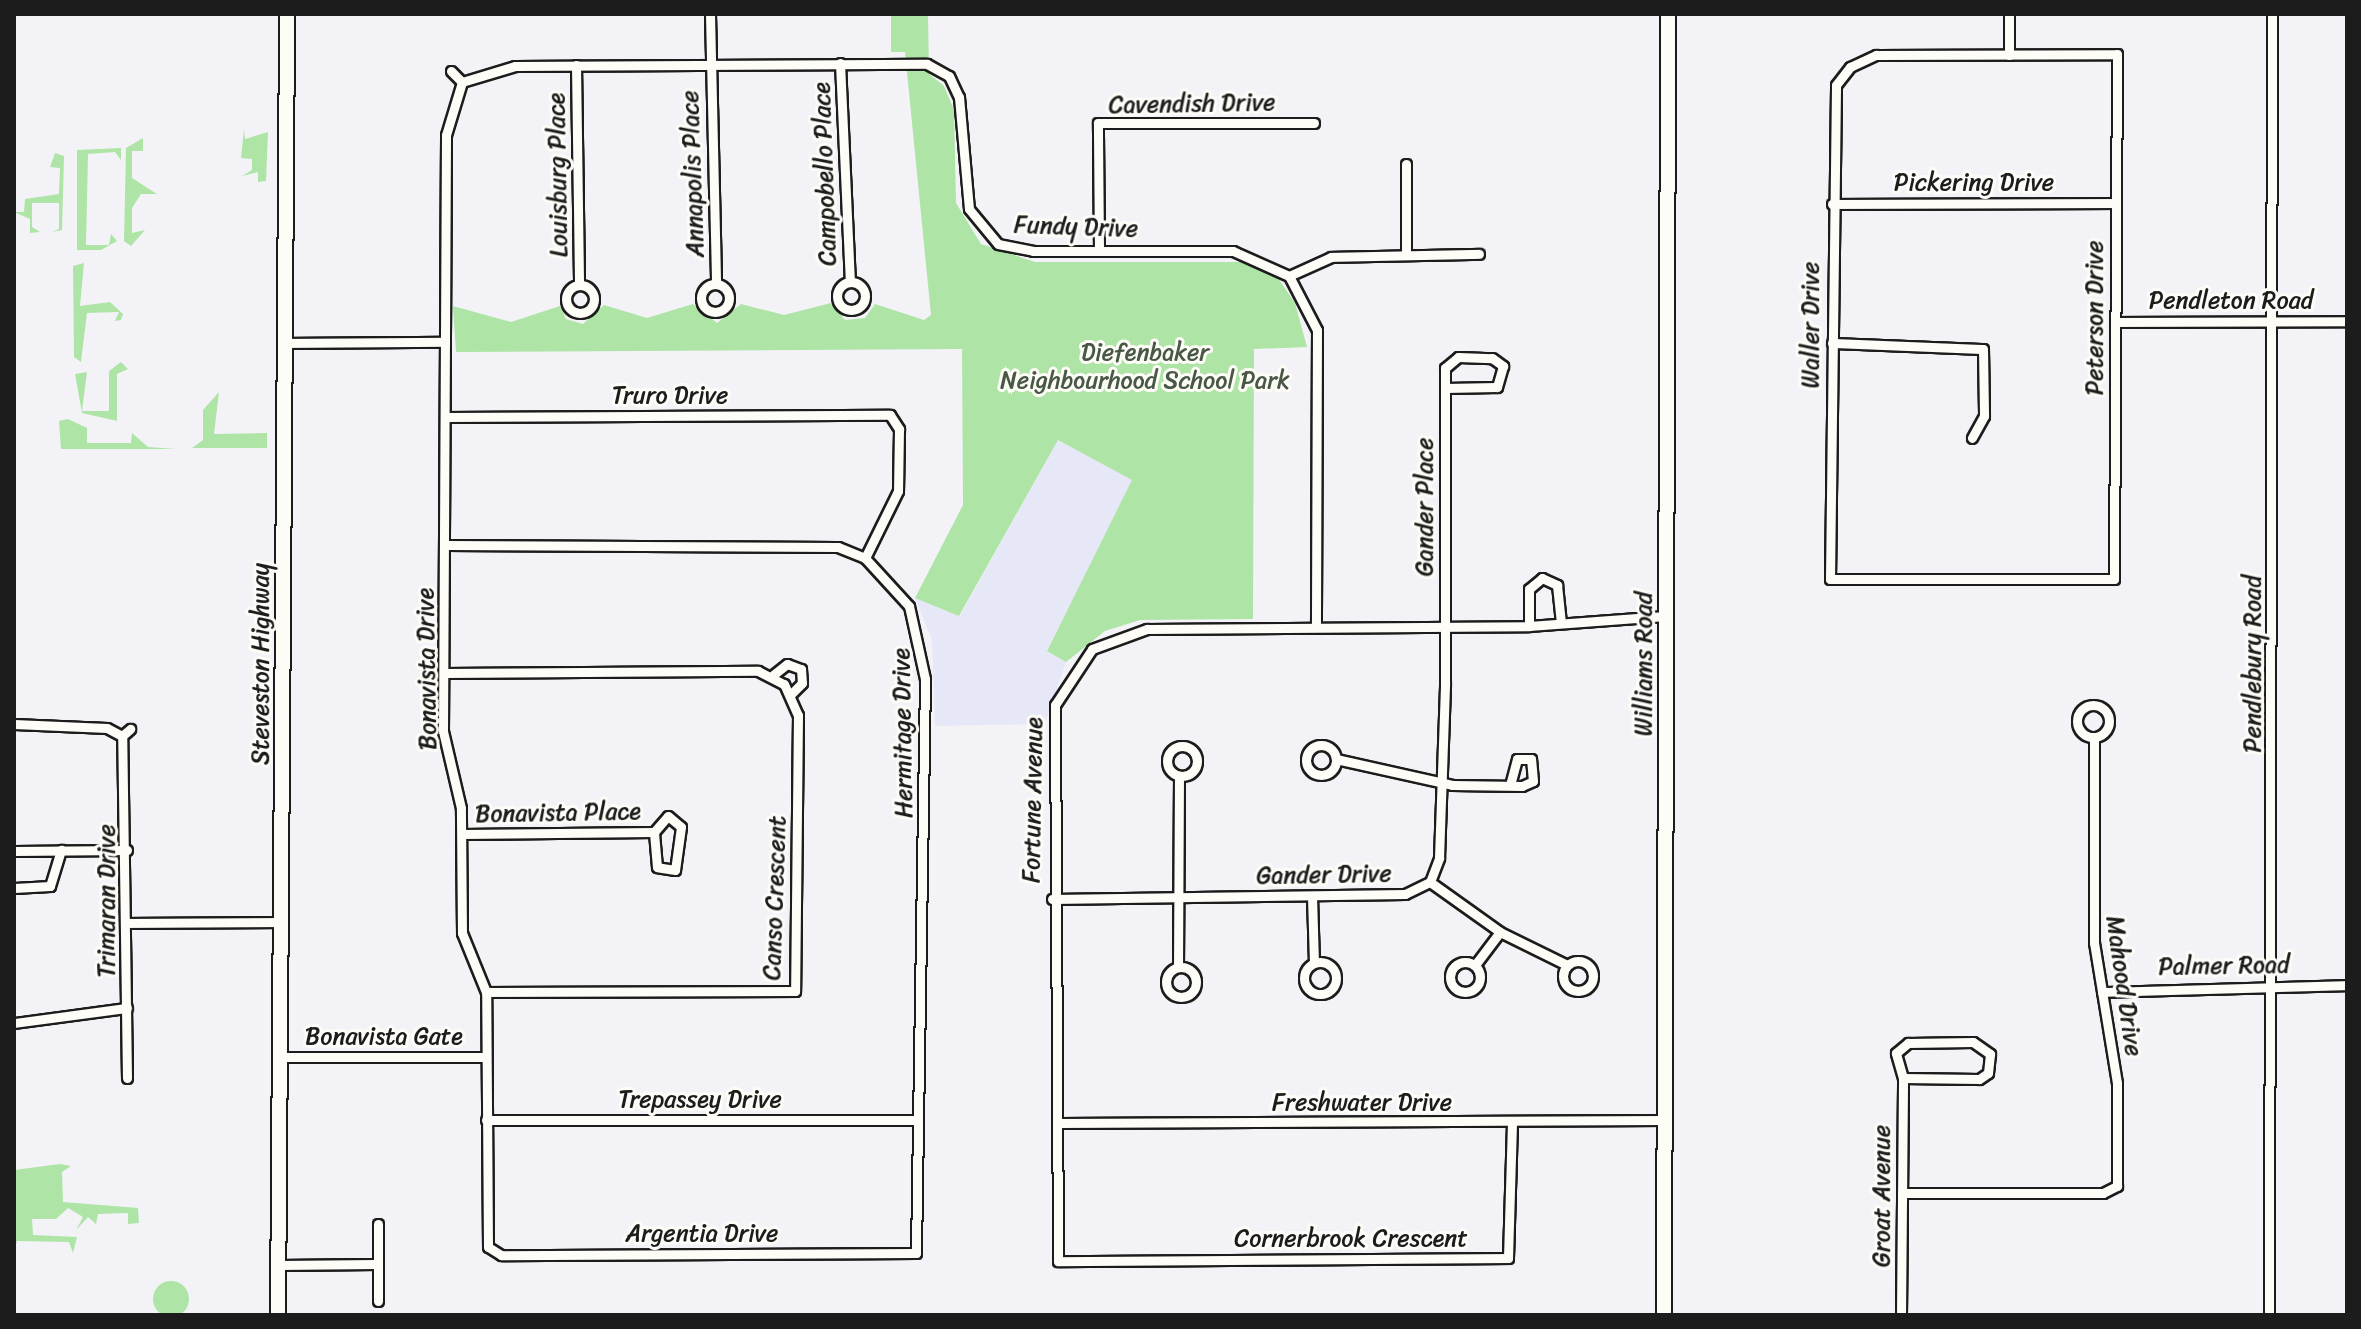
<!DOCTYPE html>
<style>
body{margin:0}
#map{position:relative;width:2361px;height:1329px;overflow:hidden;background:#f3f3f7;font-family:Sriracha,sans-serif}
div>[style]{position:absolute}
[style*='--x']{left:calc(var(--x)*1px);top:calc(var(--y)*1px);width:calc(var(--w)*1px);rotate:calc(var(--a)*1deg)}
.built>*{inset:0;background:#e7e8f7}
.green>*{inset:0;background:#aee4a6}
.round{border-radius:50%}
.roads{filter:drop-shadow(2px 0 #1c1c1c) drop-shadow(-2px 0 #1c1c1c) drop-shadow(0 2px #1c1c1c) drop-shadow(0 -2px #1c1c1c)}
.street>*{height:9px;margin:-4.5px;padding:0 4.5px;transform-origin:4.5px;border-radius:4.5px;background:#fdfcf7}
.street>.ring{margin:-4.5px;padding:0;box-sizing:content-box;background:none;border:9px solid #fdfcf7;border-radius:50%}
.secondary>*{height:14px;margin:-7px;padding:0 7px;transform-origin:7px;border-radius:7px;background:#fdfcf7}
span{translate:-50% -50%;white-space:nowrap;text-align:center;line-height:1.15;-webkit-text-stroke:6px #fdfcf7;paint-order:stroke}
.street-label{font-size:24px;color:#1c1c1c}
.park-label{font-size:24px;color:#485845}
.frame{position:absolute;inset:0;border:16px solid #1c1c1c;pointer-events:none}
</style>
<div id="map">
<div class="built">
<div style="clip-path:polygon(1058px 440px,1133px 480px,1047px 650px,1066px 662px,1045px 724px,935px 726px,932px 640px,915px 598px,960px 616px)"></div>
</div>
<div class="green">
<div style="clip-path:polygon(891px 14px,928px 14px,929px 74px,944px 86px,954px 110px,956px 203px,981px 244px,1035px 262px,1240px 262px,1278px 278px,1295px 303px,1307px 347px,1254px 349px,1253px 619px,1140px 620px,1105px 631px,1066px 662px,1047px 651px,1132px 480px,1058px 440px,959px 616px,915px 598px,963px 505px,962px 349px,456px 352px,453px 306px,511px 322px,560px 306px,566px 319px,583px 324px,604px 305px,647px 318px,693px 304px,717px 323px,741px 304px,784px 315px,831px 303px,845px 320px,865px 318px,875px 304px,924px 320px,931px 315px,905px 52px,891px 52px)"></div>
<div style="clip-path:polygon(244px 129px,245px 139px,268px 132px,266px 181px,258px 182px,258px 172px,242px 176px,252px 170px,252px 159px,241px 158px)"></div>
<div style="clip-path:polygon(143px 138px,143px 151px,132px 151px,132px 178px,157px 194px,141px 194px,132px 208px,132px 233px,145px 230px,131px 246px,124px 241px,126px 148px)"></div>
<div style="clip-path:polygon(121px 148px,121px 160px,115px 152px,88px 154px,86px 245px,109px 245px,111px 234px,117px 241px,101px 250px,77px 250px,77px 150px)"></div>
<div style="clip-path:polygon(55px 153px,64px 156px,62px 230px,52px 232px,59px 229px,59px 203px,32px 203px,32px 227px,40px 232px,30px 233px,30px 219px,14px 212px,24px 212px,25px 199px,59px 194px,60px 168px,50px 167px)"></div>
<div style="clip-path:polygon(84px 263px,80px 306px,110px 302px,123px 314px,121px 320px,115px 321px,119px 312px,87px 313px,81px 362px,74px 357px,73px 266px)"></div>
<div style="clip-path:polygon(121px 362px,128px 369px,117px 374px,117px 421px,82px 413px,75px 374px,87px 372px,82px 411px,109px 411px,109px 371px)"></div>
<div style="clip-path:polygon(219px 392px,214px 434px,267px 433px,267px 448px,192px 448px,203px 440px,203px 410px)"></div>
<div style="clip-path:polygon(68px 419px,87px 428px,87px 443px,131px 443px,132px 433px,148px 447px,176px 449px,61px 449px,59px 421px)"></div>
<div style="clip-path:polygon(60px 1164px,71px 1166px,62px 1172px,63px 1202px,138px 1208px,139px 1223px,128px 1224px,128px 1213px,98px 1214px,96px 1224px,88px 1217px,76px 1230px,83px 1217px,68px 1208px,56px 1219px,32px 1219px,33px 1235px,77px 1237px,73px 1253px,69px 1242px,17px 1241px,14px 1251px,14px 1170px)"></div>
<div class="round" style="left:153px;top:1281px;width:36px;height:36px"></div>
</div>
<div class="roads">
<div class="street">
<div style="--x:710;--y:14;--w:269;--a:88.7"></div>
<div style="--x:2009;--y:14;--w:41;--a:90"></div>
<div style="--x:2117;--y:54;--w:525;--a:90.33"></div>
<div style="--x:2114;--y:579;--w:284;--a:180"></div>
<div style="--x:1830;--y:579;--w:494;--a:-89.3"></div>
<div style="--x:1836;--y:85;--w:23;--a:-52"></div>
<div style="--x:1850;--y:67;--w:29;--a:-25"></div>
<div style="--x:1876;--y:55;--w:241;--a:-0.2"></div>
<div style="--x:840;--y:63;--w:219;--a:87.4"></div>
<div style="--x:576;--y:65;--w:220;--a:89.2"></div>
<div style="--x:451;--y:71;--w:16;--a:45"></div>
<div style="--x:462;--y:82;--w:55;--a:-16.8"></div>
<div style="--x:515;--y:66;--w:412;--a:-0.3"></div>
<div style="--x:927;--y:64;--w:25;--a:29"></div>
<div style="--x:949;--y:76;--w:23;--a:65"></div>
<div style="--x:959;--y:97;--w:112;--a:84.9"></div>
<div style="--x:969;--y:209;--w:45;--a:50.4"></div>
<div style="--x:998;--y:244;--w:36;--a:11"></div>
<div style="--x:1033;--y:251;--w:200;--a:0"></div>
<div style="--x:1233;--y:251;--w:61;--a:24.1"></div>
<div style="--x:1289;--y:276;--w:61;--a:62.6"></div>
<div style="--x:1317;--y:330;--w:297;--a:90.2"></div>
<div style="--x:1406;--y:164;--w:90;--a:90"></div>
<div style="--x:1832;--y:204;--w:284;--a:-0.2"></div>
<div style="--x:1099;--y:249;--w:126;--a:-90.5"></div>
<div style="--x:1098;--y:123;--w:216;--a:0"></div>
<div style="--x:1289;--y:276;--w:46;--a:-24.3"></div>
<div style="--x:1331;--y:257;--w:148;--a:-1.2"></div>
<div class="ring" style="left:837px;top:282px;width:19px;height:19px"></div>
<div class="ring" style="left:701px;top:284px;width:19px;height:19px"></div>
<div class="ring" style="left:566px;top:285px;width:19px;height:19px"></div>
<div style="--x:2115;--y:322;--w:232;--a:-0.2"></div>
<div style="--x:284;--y:343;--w:161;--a:-0.4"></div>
<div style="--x:1832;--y:343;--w:151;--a:2.3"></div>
<div style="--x:1983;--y:349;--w:67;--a:89.1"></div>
<div style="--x:1984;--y:416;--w:25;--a:119"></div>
<div style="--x:445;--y:417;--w:445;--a:-0.3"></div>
<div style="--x:890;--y:415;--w:17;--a:57"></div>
<div style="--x:899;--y:429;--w:62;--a:90.9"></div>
<div style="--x:898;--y:491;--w:75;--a:116.2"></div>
<div style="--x:446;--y:545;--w:392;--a:0.3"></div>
<div style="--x:838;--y:547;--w:29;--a:22"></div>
<div style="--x:865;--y:558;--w:65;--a:47.5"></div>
<div style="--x:909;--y:606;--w:75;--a:77.6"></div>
<div style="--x:925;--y:679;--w:574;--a:90.9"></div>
<div style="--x:916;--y:1253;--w:415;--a:179.7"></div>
<div style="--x:501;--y:1255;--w:15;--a:-148"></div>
<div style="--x:488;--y:1247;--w:255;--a:-90.4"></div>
<div style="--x:486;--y:992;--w:64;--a:-112.1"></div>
<div style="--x:462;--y:933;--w:125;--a:-90.5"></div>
<div style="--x:461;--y:808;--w:79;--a:-103.2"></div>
<div style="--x:443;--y:731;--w:596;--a:-89.71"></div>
<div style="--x:446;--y:135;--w:55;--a:-73.2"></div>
<div style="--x:1529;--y:626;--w:37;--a:-90"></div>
<div style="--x:1529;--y:589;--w:17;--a:-40"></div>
<div style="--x:1542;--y:578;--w:17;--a:25"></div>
<div style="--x:1557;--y:585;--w:37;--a:84"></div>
<div style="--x:445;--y:673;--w:313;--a:-0.4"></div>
<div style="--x:758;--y:671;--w:29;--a:27"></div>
<div style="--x:784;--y:684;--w:34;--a:66"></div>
<div style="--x:798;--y:715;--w:276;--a:90.6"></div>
<div style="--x:795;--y:991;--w:309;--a:179.8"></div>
<div style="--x:773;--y:675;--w:18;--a:-38"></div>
<div style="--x:787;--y:664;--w:15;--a:20"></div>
<div style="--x:801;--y:669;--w:14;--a:86"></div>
<div style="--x:802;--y:683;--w:16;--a:135"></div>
<div class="ring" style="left:2077px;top:705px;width:23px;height:23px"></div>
<div style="--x:14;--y:724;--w:93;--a:2.5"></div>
<div style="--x:107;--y:728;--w:17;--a:28"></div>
<div class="ring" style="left:1306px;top:745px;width:21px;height:21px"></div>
<div class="ring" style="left:1167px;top:746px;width:21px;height:21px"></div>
<div style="--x:1336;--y:759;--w:119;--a:12.6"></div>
<div style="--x:1452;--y:785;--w:70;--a:0.8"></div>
<div style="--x:1522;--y:786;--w:12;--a:-24"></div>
<div style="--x:1533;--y:781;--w:22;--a:-95"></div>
<div style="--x:1531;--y:759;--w:14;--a:180"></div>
<div style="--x:1517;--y:759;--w:27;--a:105"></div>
<div style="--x:463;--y:834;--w:191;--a:-0.6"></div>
<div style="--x:654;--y:832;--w:21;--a:-49"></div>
<div style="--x:668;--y:816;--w:17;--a:40"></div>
<div style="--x:681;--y:827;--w:43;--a:97.9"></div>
<div style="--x:675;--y:870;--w:18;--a:-171"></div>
<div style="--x:657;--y:867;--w:35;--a:-95"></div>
<div style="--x:14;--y:851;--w:113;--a:-0.5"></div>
<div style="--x:1430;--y:882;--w:86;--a:35.5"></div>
<div style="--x:1500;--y:932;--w:75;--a:26.2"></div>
<div style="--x:14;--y:888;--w:36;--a:-3"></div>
<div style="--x:50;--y:886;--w:38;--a:-73"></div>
<div style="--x:1312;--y:896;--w:67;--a:88.3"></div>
<div style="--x:1052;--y:899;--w:353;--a:-0.8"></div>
<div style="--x:1405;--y:894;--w:28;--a:-26"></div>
<div style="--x:1430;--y:882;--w:26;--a:-69"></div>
<div style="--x:1439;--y:858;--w:175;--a:-88"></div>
<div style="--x:1445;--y:683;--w:315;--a:-90"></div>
<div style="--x:1445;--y:368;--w:17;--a:-40"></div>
<div style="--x:1458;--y:357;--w:34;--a:2"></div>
<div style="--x:1492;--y:358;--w:14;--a:36"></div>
<div style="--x:1503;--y:366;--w:22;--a:106"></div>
<div style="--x:1497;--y:387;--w:52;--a:178.9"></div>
<div style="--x:127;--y:923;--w:154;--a:-0.4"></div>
<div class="ring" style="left:1563px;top:961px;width:21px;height:21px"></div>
<div class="ring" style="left:1450px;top:962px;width:21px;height:21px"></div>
<div class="ring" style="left:1304px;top:962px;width:23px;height:23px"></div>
<div style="--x:1475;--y:965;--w:41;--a:-52.9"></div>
<div style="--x:1178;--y:967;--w:191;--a:-89.7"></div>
<div class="ring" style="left:1166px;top:967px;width:21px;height:21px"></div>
<div style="--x:2102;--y:992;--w:245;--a:-1.6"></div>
<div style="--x:14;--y:1023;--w:114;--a:-7.6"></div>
<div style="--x:281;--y:1057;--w:205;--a:0"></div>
<div style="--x:127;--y:1078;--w:342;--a:-90.8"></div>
<div style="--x:122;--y:736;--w:11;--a:-41"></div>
<div style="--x:486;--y:1120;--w:429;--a:0"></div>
<div style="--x:1059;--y:1123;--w:605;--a:-0.28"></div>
<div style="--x:1512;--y:1123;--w:135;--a:91.7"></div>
<div style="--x:1508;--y:1258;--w:450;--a:179.6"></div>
<div style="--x:1058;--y:1261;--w:556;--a:-90.31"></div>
<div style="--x:1055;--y:705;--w:67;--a:-56.5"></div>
<div style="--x:1092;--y:649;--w:59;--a:-20"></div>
<div style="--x:1147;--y:629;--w:382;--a:-0.4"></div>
<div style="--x:1529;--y:626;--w:137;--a:-4.2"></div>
<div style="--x:1902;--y:1193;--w:201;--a:0"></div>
<div style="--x:2103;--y:1193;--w:16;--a:-27"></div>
<div style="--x:2117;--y:1186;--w:103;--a:-90"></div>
<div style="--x:2117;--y:1083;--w:142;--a:-99.3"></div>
<div style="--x:2094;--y:943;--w:206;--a:-90"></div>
<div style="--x:378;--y:1224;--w:77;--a:90"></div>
<div style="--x:279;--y:1265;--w:97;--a:-0.6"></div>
<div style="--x:1901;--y:1315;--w:237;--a:-89.5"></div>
<div style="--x:1903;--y:1078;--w:26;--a:-106"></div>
<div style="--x:1896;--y:1053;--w:16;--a:-40"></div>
<div style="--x:1908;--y:1043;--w:65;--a:-0.9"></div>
<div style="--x:1973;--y:1042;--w:21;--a:35"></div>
<div style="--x:1990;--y:1054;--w:19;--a:96"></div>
<div style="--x:1988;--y:1073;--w:11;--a:146"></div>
<div style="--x:1979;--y:1079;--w:76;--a:-179.2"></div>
<div style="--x:2269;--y:1315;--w:1301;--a:-89.87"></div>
</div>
<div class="secondary">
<div style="--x:278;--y:1315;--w:1301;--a:-89.6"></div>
<div style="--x:1664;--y:1315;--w:1301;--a:-89.82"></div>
</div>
</div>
<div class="street-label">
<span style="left:1192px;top:104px;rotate:-1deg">Cavendish Drive</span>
<span style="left:693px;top:174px;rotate:-92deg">Annapolis Place</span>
<span style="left:825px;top:174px;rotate:-92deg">Campobello Place</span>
<span style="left:558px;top:175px;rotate:-91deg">Louisburg Place</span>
<span style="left:1974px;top:183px">Pickering Drive</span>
<span style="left:1076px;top:227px;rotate:2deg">Fundy Drive</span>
<span style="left:2231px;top:301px">Pendleton Road</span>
<span style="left:2095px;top:318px;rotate:-90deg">Peterson Drive</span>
<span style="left:1811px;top:325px;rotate:-90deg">Waller Drive</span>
<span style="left:670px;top:396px">Truro Drive</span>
<span style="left:1425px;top:507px;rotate:-90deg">Gander Place</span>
<span style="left:261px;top:664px;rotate:-90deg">Steveston Highway</span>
<span style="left:1644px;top:664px;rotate:-90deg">Williams Road</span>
<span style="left:2253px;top:664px;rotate:-90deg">Pendlebury Road</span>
<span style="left:427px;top:669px;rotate:-91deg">Bonavista Drive</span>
<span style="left:903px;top:733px;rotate:-91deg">Hermitage Drive</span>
<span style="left:1033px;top:800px;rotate:-89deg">Fortune Avenue</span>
<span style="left:558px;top:813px;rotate:-1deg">Bonavista Place</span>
<span style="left:1324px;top:875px;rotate:-1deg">Gander Drive</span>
<span style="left:775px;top:898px;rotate:-88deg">Canso Crescent</span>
<span style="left:107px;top:901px;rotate:-90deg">Trimaran Drive</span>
<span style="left:2224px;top:966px;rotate:-1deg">Palmer Road</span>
<span style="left:2124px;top:986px;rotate:82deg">Mahood Drive</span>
<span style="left:384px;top:1037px">Bonavista Gate</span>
<span style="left:700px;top:1100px">Trepassey Drive</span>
<span style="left:1362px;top:1103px">Freshwater Drive</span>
<span style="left:1882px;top:1196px;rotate:-90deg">Groat Avenue</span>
<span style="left:702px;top:1234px">Argentia Drive</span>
<span style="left:1351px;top:1239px">Cornerbrook Crescent</span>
</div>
<div class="park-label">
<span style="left:1145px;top:367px">Diefenbaker<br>Neighbourhood School Park</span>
</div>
<div class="frame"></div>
</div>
